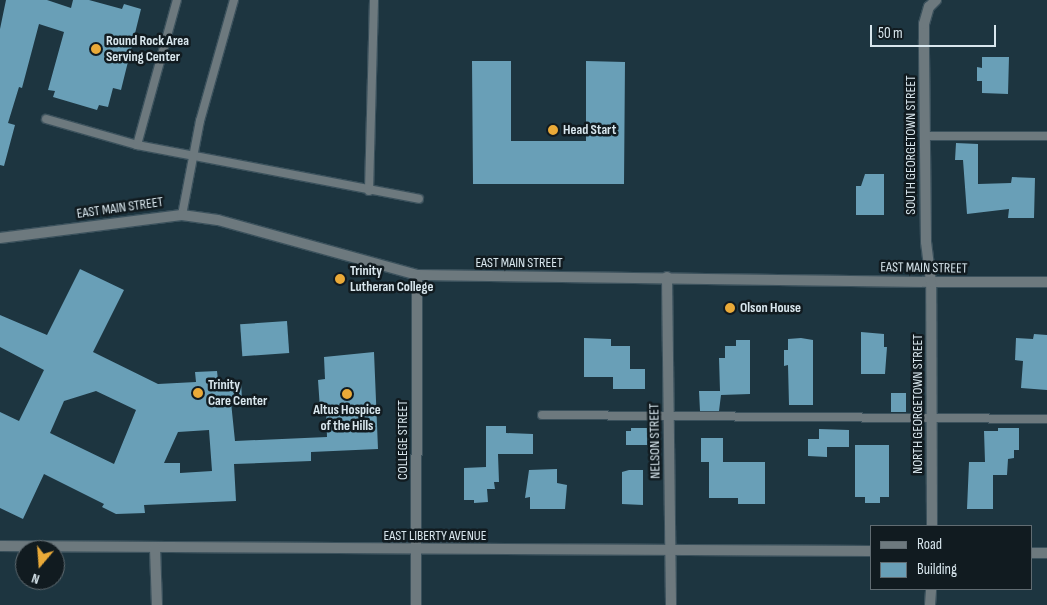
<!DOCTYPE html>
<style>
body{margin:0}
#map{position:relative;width:1047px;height:605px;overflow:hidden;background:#1d3540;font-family:"Sofia Sans Condensed",sans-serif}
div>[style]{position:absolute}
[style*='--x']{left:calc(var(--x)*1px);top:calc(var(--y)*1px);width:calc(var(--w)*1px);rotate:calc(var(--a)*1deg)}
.building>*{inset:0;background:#699fb7;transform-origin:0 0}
.roads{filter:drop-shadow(1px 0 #3b515c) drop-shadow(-1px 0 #3b515c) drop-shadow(0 1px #3b515c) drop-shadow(0 -1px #3b515c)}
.service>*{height:8px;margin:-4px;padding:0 4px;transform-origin:4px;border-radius:4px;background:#6d797e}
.minor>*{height:10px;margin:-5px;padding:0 5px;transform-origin:5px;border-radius:5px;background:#6d797e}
.tertiary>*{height:10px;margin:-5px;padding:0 5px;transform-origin:5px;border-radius:5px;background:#6d797e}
.dots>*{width:14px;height:14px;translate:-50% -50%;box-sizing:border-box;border:2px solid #111b20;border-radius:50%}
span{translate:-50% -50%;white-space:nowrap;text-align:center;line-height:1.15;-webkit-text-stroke:5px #111b20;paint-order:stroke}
.poi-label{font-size:14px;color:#d8e6ed;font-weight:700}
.left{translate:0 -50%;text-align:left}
.street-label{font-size:14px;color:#d8e6ed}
.legend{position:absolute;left:870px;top:525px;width:162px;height:65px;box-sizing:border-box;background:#111b20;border:1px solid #616c72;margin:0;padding:6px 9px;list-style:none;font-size:15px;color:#d8e6ed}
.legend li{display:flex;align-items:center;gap:10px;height:25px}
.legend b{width:25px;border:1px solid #616c72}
.north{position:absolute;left:15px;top:540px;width:50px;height:50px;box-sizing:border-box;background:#111b20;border:1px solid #616c72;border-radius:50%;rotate:198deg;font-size:14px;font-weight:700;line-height:20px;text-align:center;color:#d8e6ed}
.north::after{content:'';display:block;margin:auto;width:18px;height:22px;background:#eaaa38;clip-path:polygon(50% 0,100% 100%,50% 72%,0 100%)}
.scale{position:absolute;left:870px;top:25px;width:126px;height:22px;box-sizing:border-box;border:2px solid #d8e6ed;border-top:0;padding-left:6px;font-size:15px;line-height:18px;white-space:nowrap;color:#d8e6ed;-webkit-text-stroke:4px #111b20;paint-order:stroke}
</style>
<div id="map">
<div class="building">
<div style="clip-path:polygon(6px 0,47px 0,71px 8px,73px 0,89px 0,122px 9px,124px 4px,141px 9px,121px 90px,113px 88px,108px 107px,99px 105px,97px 110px,53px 97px,55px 91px,48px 90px,64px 32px,39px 24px,22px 88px,19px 87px,8px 123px,15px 125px,4px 166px,0 165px,0 29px)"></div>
<div style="clip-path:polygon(982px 57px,1009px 57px,1008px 94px,982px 93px,982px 81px,977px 81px,977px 67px,982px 68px)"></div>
<div style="clip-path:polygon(472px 61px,511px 61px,511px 141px,586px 141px,586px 61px,625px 62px,624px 184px,473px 184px)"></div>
<div style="clip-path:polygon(956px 143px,978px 144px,978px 184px,1011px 183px,1012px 177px,1035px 178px,1034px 218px,1008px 218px,1009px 209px,967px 214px,963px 160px,955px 160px)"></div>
<div style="clip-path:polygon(865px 174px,884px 174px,884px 215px,856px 215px,856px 186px,861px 186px)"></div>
<div style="clip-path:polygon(evenodd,80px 269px,124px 290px,93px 352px,158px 384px,196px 382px,195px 372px,217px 371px,218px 380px,241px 380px,242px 401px,231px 402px,235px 441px,327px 437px,326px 408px,320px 409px,318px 380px,325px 379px,324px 357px,374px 352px,378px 449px,311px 452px,311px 461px,234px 464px,236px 501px,144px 505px,145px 513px,116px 514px,102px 507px,104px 504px,44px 474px,23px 519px,0 508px,0 412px,19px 421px,44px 370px,0 347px,0 315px,47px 335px,80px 269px,96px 391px,136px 410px,114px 464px,50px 433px,64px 401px,96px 391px,80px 269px,209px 430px,212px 471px,180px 473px,180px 463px,164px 463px,178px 432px,209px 430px)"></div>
<div style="left:287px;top:321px;width:32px;height:47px;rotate:86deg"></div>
<div style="clip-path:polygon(861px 332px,884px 334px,884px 347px,887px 347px,885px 374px,861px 374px)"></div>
<div style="clip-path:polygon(1034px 334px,1047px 335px,1047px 390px,1021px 388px,1023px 361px,1015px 360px,1016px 338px,1033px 339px)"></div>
<div style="clip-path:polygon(584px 338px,611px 339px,611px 346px,630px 346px,630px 369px,645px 369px,645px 389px,613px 389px,613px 377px,584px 377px)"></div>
<div style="clip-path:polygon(801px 338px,813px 340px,813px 405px,789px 405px,788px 365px,784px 366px,784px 350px,788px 350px,788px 339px)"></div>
<div style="clip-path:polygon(736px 340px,750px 340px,750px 394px,721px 395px,719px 411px,700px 411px,699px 391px,720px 391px,719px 358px,725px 358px,725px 346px,736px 346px)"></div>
<div style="left:891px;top:393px;width:15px;height:19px"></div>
<div style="clip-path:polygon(486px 426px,506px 426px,506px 433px,533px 434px,533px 454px,498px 454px,499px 482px,494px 482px,495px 489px,487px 489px,488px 502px,474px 503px,474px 500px,464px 500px,464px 468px,486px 467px)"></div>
<div style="clip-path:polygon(631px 428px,647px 428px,647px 445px,626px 445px,626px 431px,631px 431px)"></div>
<div style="clip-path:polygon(998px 428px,1019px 428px,1019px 450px,1014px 450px,1014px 458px,1008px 459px,1007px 475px,993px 475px,993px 509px,967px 509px,969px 462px,985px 462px,984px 431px,998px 431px)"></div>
<div style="clip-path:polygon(819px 429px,849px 430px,849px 447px,827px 447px,827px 457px,808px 456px,808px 439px,819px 439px)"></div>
<div style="clip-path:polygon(701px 438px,723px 438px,723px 462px,765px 462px,765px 504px,738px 504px,738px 498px,709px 498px,709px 462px,701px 462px)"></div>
<div style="clip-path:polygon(855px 445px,889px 445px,889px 497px,880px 497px,880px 503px,865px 503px,865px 497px,855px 497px)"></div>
<div style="clip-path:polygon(557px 469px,557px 483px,567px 485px,565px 509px,530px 509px,530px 497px,525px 498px,529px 470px)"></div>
<div style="clip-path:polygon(629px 470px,643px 470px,643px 505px,622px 504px,622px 472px)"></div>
</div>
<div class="roads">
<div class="service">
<div style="--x:46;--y:119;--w:95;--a:15.9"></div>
<div style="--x:137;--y:145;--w:287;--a:10.8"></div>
<div style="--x:925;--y:136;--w:122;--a:0"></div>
<div style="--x:137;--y:145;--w:150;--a:-74.6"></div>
<div style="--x:369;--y:191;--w:191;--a:-88.5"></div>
<div style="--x:182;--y:215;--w:96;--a:-79.2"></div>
<div style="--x:200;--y:121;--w:126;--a:-74.3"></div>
<div style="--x:542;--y:415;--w:505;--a:0.45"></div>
</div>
<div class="minor">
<div style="--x:0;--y:238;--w:183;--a:-7.2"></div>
<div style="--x:182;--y:215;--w:36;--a:8"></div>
<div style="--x:218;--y:220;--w:206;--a:15.4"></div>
<div style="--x:417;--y:275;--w:514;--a:0.78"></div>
<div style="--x:667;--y:277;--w:328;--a:89.3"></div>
<div style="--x:0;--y:546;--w:871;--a:0.33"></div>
<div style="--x:155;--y:548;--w:57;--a:88"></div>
<div style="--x:1031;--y:553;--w:16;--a:0"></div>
<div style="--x:416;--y:605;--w:330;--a:-89.8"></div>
</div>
<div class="tertiary">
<div style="--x:931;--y:282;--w:116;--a:0"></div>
<div style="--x:932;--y:526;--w:244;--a:-90.2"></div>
<div style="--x:931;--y:282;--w:40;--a:-97.1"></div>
<div style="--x:926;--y:242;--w:202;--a:-90.6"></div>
<div style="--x:924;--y:40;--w:16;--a:-90"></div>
<div style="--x:924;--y:24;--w:18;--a:-74"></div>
<div style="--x:929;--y:7;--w:10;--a:-45"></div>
<div style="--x:930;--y:605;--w:16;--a:-86"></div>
</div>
</div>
<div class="dots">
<div style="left:96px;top:49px;background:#eaaa38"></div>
<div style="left:553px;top:130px;background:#eaaa38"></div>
<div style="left:340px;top:279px;background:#eaaa38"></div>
<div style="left:730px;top:308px;background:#eaaa38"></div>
<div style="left:198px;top:393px;background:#eaaa38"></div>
<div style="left:347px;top:394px;background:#eaaa38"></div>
</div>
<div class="poi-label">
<span class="left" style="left:106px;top:49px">Round Rock Area<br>Serving Center</span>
<span class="left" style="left:563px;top:130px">Head Start</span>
<span class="left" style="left:350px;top:279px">Trinity<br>Lutheran College</span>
<span class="left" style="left:740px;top:308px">Olson House</span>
<span class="left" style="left:208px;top:393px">Trinity<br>Care Center</span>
<span style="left:347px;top:418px">Altus Hospice<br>of the Hills</span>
</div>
<div class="street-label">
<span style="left:911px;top:145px;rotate:-90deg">SOUTH GEORGETOWN STREET</span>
<span style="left:120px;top:208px;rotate:-8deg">EAST MAIN STREET</span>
<span style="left:519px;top:263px">EAST MAIN STREET</span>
<span style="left:924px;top:268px;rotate:1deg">EAST MAIN STREET</span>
<span style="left:918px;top:404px;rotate:-90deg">NORTH GEORGETOWN STREET</span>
<span style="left:403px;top:440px;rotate:-90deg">COLLEGE STREET</span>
<span style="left:655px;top:441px;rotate:-91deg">NELSON STREET</span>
<span style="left:435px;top:536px">EAST LIBERTY AVENUE</span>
</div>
<ul class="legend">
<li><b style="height:6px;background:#6d797e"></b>Road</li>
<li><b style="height:14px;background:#699fb7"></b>Building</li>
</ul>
<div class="north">N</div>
<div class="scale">50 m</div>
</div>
